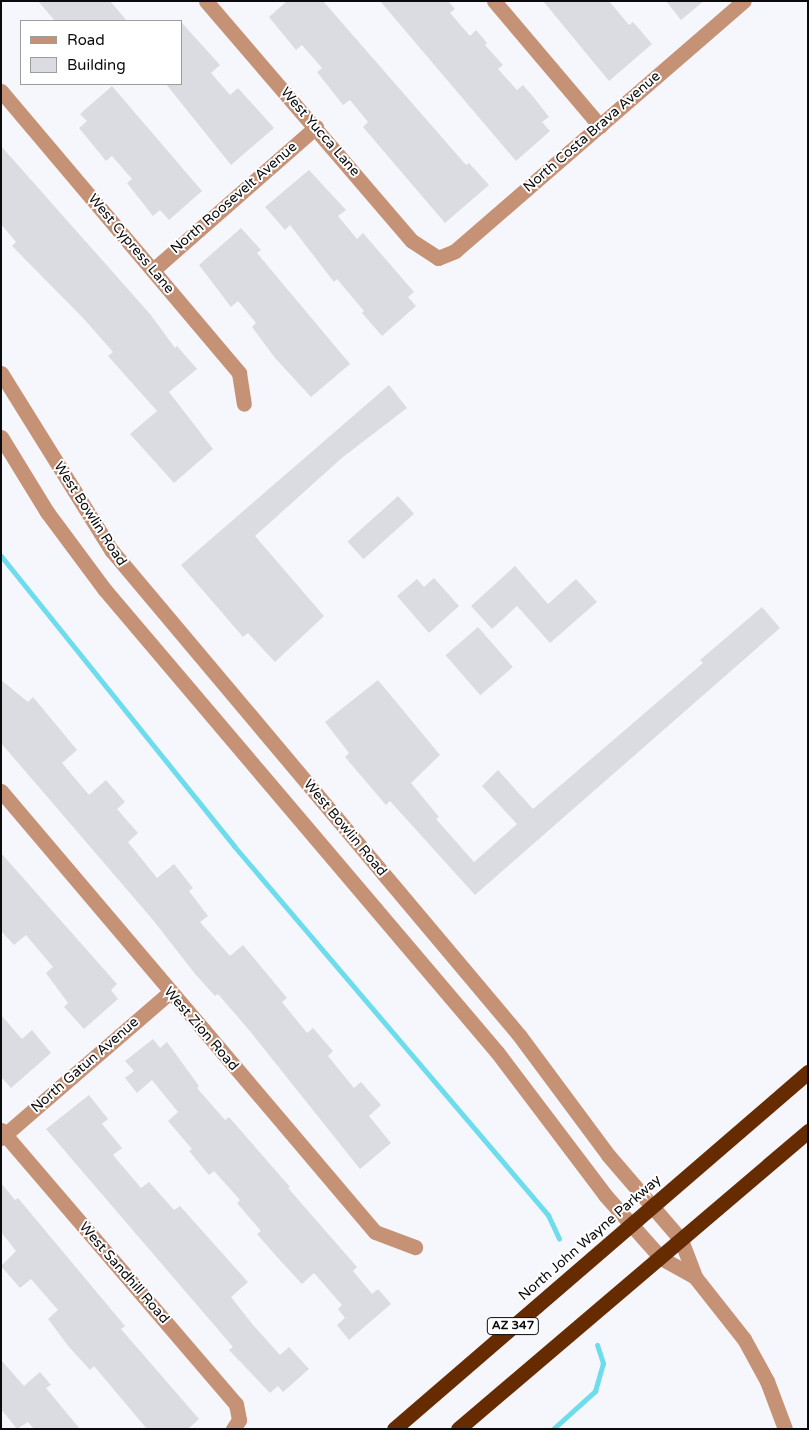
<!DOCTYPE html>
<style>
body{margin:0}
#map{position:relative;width:809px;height:1430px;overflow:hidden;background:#f6f6fd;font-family:"Varela Round",sans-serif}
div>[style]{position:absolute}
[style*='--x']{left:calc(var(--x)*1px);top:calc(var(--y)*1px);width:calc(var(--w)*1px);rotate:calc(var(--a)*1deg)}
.stream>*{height:5px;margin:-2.5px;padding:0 2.5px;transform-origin:2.5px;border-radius:2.5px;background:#6ddced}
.building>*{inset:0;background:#dbdbe2;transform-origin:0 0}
.minor>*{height:15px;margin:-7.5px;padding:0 7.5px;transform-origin:7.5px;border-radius:7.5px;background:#c59275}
.highway>*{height:15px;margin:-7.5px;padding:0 7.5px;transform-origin:7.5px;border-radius:7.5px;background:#662c00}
span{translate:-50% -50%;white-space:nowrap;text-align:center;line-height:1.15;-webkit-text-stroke:4px #fff;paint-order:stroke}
.shield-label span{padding:1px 4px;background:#fff;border:1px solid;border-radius:4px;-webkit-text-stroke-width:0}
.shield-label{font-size:12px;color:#0b0b0d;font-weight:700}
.street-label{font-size:14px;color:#0b0b0d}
.frame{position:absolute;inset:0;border:2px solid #0b0b0d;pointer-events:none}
.legend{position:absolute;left:20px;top:20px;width:162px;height:65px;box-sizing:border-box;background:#fff;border:1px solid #9d9d9e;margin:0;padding:6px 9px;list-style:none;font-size:15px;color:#0b0b0d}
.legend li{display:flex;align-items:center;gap:10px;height:25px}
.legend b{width:25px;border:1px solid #9d9d9e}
</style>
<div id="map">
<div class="stream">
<div style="--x:1;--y:556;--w:372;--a:51.2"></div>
<div style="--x:234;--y:846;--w:485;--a:49.6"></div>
<div style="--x:548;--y:1215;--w:26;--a:65"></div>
<div style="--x:553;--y:1429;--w:57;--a:-42.1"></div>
<div style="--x:595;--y:1391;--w:29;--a:-74"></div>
<div style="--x:603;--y:1363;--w:19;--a:-108"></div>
</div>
<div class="building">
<div style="clip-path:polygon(38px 1px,110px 1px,127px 21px,55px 21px)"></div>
<div style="clip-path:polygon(287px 1px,323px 1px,466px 165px,469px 163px,489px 185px,445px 223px,363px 127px,368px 122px,350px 100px,343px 105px,317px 72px,322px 68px,302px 45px,296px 50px,269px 17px)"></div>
<div style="clip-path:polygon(380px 1px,448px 1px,455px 9px,450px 13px,470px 36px,476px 30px,487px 43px,485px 45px,503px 65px,498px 69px,517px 90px,523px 85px,535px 99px,549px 117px,542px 122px,550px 131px,516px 161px)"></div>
<div style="clip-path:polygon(543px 1px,609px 1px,629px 25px,633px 22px,652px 44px,609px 81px)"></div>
<div style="clip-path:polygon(666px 1px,704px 1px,681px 20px)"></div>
<div style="clip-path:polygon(181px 22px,220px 65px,211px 73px,230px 95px,238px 88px,274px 128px,231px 165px,166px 84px,181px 84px)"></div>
<div style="clip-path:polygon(112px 86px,202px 191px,169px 220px,160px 210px,153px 216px,127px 183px,132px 179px,112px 156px,106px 161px,79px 128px,87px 121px,80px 114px)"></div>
<div style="clip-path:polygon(1px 146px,150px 314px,175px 348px,177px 346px,197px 369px,169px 392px,213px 449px,174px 483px,130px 434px,157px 411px,108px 356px,113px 352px,84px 319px,12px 246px,16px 242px,1px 224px)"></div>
<div style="clip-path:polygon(309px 170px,346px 210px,338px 216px,357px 239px,363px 233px,414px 292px,408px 297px,416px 306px,382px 336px,362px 313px,364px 311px,337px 279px,334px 282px,290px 225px,285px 230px,265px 207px)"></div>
<div style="clip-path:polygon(241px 228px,261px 250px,257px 253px,350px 364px,311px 397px,275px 358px,252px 327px,256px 323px,238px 301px,231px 307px,199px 265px)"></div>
<div style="clip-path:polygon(389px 385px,407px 408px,343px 457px,255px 536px,324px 616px,275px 662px,248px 633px,243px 637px,181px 565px)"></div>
<div style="left:398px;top:496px;width:24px;height:68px;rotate:48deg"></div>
<div style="clip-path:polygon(515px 566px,548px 604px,576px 579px,597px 602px,550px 643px,517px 606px,492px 629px,471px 606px)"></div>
<div style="clip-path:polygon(434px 578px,459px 606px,429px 633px,397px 596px,417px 579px,424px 587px)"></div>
<div style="clip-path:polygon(762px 607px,780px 628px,475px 895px,390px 801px,386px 805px,345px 757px,349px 753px,325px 722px,378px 680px,440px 755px,411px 783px,439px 817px,436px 819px,474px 862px,517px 824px,482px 786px,498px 770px,533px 809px,703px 663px,700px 660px)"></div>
<div style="left:478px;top:627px;width:53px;height:43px;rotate:49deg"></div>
<div style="clip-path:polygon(1px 680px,28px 702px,33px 697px,77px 750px,62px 763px,89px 795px,106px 780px,125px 802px,117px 809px,138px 833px,128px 842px,157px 878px,174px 864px,193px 888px,189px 891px,208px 916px,200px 922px,230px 956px,243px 945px,287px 998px,282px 1002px,307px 1033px,313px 1028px,333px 1051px,328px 1056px,354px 1088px,361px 1082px,381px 1105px,369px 1116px,391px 1143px,360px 1169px,249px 1030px,218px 994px,215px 996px,196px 975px,153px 920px,1px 743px)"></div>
<div style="clip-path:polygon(1px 853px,117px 984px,111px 990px,118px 999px,84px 1029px,64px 1007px,68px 1003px,46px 973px,53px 967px,26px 935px,14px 945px,1px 931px)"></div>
<div style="clip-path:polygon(1px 1015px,22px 1039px,32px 1030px,51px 1053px,11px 1088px,1px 1077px)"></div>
<div style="clip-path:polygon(153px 1039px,160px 1048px,167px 1042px,199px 1086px,197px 1088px,225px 1120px,229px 1117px,290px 1187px,288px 1188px,357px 1267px,353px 1271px,372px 1294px,378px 1289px,391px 1304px,349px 1340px,337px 1325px,345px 1318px,338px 1309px,342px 1305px,314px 1273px,302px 1284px,277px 1257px,257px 1234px,261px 1231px,237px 1203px,240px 1200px,214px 1171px,209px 1175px,189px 1151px,192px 1149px,168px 1121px,178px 1112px,152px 1080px,137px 1093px,125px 1078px,134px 1071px,125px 1061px)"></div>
<div style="clip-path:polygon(89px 1095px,108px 1119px,102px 1124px,122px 1148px,113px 1155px,141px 1188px,149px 1182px,174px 1210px,180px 1206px,248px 1282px,231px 1297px,253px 1325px,280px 1355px,289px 1347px,309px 1369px,283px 1392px,278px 1386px,270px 1393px,229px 1350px,233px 1347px,46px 1129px)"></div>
<div style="clip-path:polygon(1px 1183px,15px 1200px,18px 1198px,125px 1326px,121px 1329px,199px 1419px,188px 1429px,147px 1429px,94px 1366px,90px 1370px,69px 1347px,48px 1319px,58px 1310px,31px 1279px,20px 1288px,1px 1266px,16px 1251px,1px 1232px)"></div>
<div style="clip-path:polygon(1px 1360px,24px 1386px,40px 1372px,51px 1385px,46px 1388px,80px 1429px,34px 1429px,28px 1422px,17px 1429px,1px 1409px)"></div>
</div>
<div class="minor">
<div style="--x:206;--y:1;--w:316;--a:49.4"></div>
<div style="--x:412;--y:241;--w:31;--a:33"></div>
<div style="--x:438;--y:258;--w:18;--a:-22"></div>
<div style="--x:455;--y:251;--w:382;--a:-40.9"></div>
<div style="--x:494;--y:1;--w:164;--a:49.7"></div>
<div style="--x:1;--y:91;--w:369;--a:49.8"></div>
<div style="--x:239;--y:373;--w:31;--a:81"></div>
<div style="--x:153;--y:270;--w:217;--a:-41.3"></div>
<div style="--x:1;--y:373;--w:210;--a:58.1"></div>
<div style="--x:112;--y:551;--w:632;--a:49.94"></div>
<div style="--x:519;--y:1035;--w:149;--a:53.4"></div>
<div style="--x:608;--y:1155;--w:112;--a:49.3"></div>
<div style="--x:681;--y:1240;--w:40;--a:69"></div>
<div style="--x:695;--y:1277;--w:79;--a:51.7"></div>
<div style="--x:744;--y:1339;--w:48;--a:61.3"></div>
<div style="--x:767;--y:1381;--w:51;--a:69.4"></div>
<div style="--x:1;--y:437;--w:88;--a:58.5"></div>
<div style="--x:47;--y:512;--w:97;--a:53.4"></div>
<div style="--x:105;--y:590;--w:606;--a:49.69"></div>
<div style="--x:497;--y:1052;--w:179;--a:52.9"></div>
<div style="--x:605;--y:1195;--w:84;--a:48.4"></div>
<div style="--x:661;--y:1258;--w:39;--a:29"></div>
<div style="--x:1;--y:791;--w:578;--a:49.7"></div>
<div style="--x:375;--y:1232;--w:43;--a:20.6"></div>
<div style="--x:1;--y:1130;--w:361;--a:49.4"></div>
<div style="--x:236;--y:1404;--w:16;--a:79"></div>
<div style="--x:239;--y:1420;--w:11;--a:124"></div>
<div style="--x:1;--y:1138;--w:222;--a:-40.8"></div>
</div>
<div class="highway">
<div style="--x:394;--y:1429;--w:547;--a:-40.77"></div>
<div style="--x:458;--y:1429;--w:460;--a:-40.4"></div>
</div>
<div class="shield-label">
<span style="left:513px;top:1326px">AZ 347</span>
</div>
<div class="street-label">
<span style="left:320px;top:132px;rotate:49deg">West Yucca Lane</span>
<span style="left:592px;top:132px;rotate:-41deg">North Costa Brava Avenue</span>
<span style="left:234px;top:198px;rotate:-41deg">North Roosevelt Avenue</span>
<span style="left:131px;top:244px;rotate:50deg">West Cypress Lane</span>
<span style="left:90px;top:514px;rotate:57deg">West Bowlin Road</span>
<span style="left:345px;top:828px;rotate:50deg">West Bowlin Road</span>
<span style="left:201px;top:1029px;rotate:49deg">West Zion Road</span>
<span style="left:85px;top:1065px;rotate:-41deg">North Gatun Avenue</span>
<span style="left:590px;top:1238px;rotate:-41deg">North John Wayne Parkway</span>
<span style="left:124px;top:1273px;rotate:49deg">West Sandhill Road</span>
</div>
<div class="frame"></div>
<ul class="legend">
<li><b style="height:6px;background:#c59275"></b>Road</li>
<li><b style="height:14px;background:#dbdbe2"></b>Building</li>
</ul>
</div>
